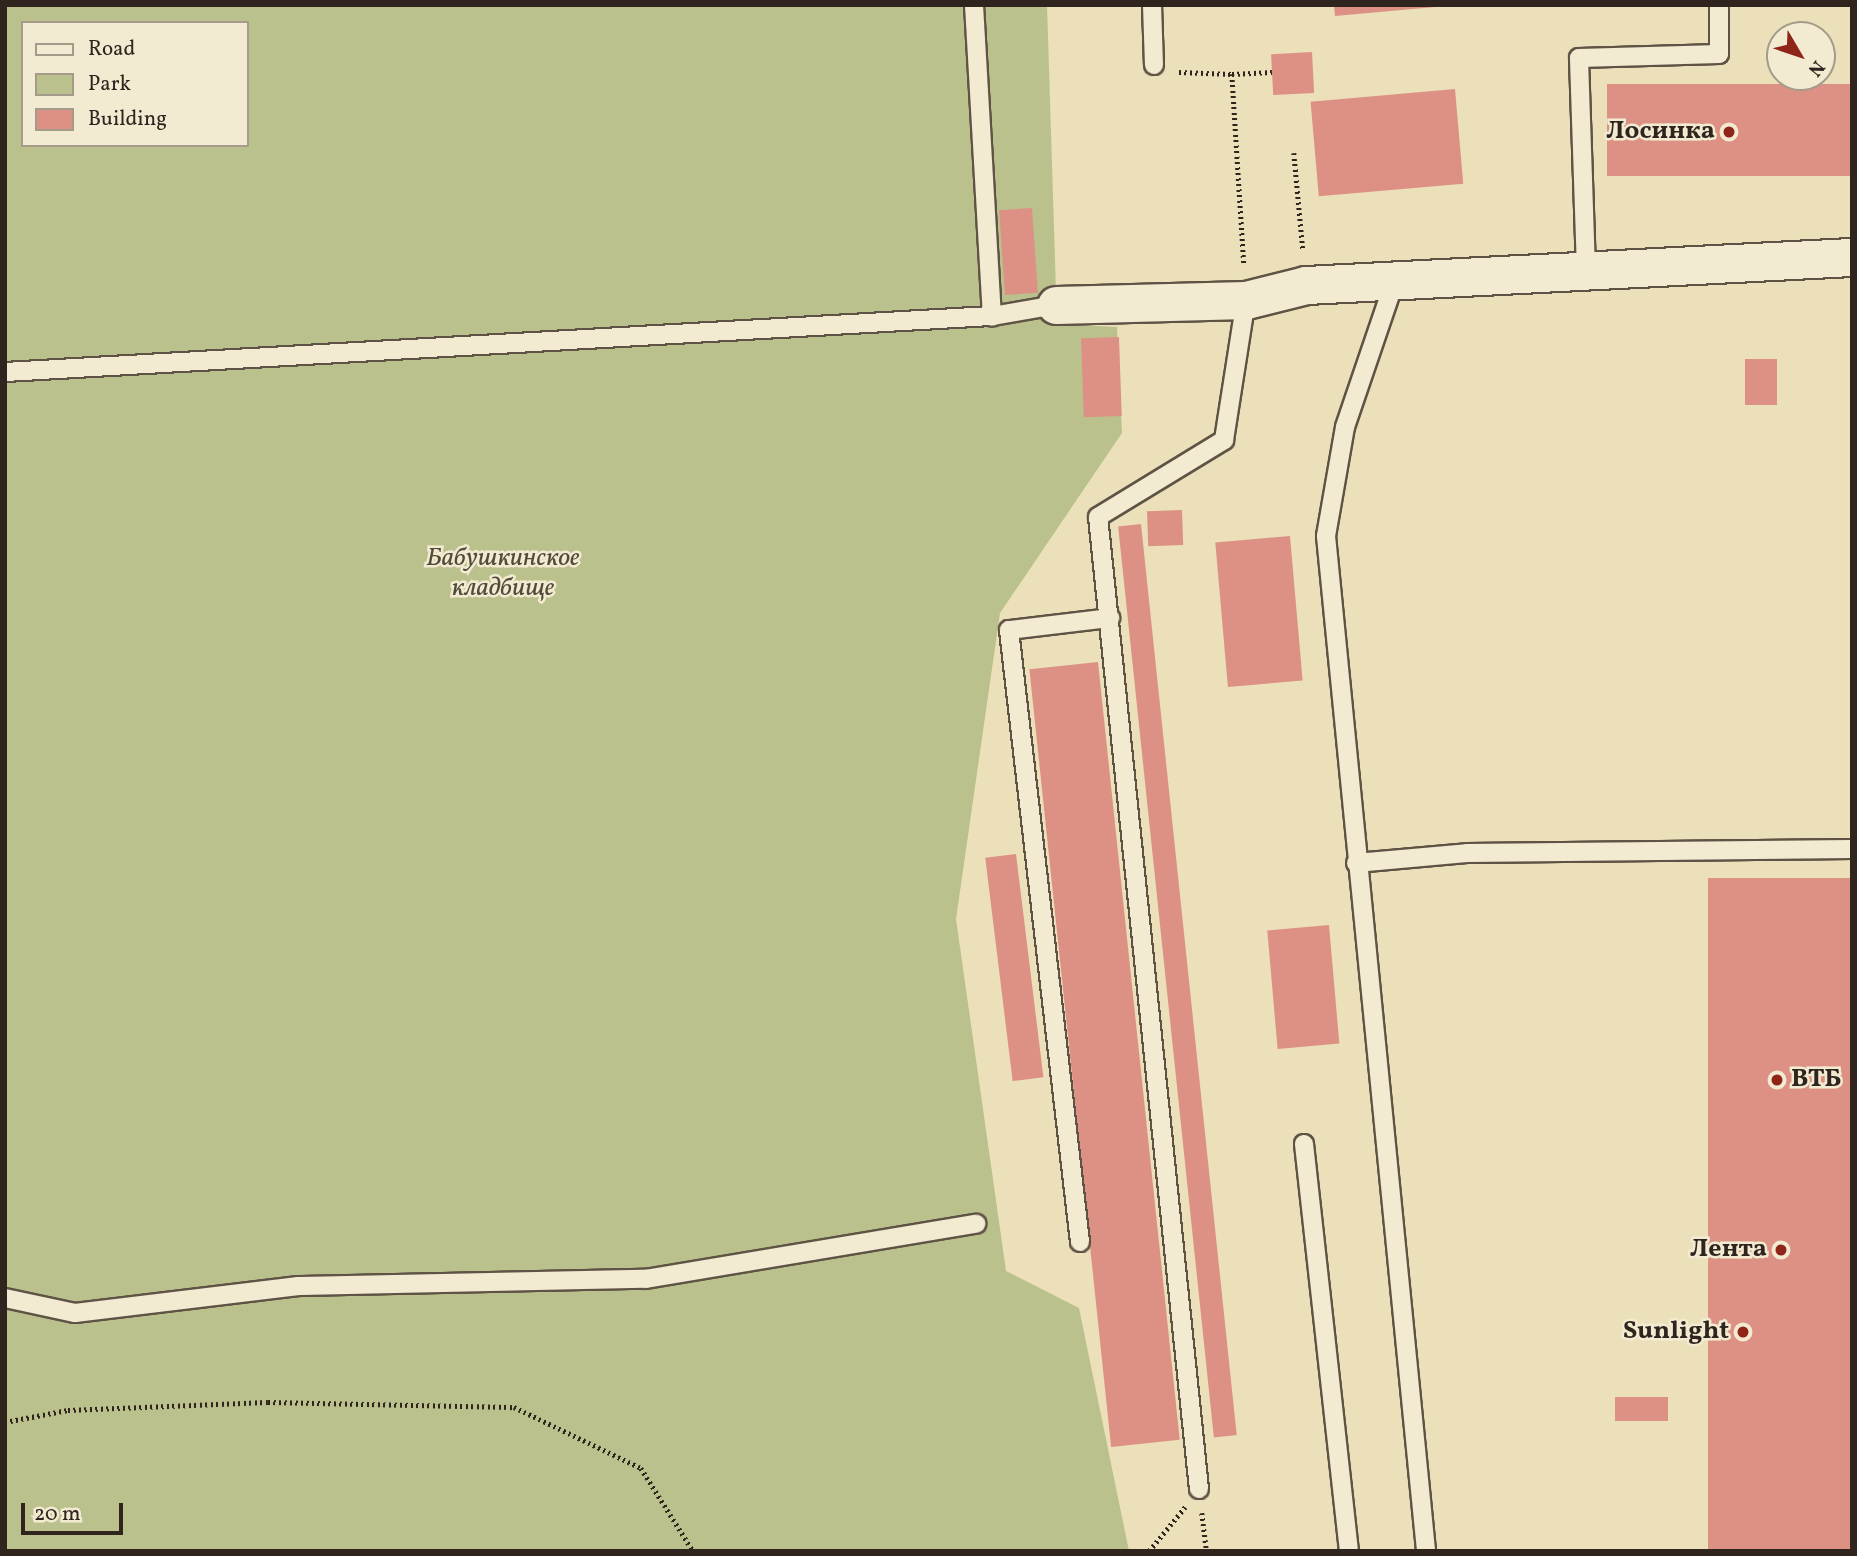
<!DOCTYPE html>
<meta charset="utf-8">
<style>
body{margin:0}
#map{position:relative;width:1857px;height:1556px;overflow:hidden;background:#ebe0b9;font-family:Vollkorn,serif}
div>[style]{position:absolute}
[style*='--x']{left:calc(var(--x)*1px);top:calc(var(--y)*1px);width:calc(var(--w)*1px);rotate:calc(var(--a)*1deg)}
.green>*{inset:0;background:#bac18d}
.building>*{inset:0;background:#dd9185;transform-origin:0 0}
.path>*{height:4.5px;margin-top:-2.25px;transform-origin:0;background:repeating-linear-gradient(90deg,#30241e 0 2px,transparent 0 5.5px)}
.roads{filter:drop-shadow(2px 0 #5f5345) drop-shadow(-2px 0 #5f5345) drop-shadow(0 2px #5f5345) drop-shadow(0 -2px #5f5345)}
.lane>*{height:18px;margin:-9px;padding:0 9px;transform-origin:9px;border-radius:9px;background:#f2ebd2}
.street>*{height:37px;margin:-18.5px;padding:0 18.5px;transform-origin:18.5px;border-radius:18.5px;background:#f2ebd2}
.dots>*{width:19px;height:19px;translate:-50% -50%;box-sizing:border-box;border:4px solid #f2ebd2;border-radius:50%}
span{translate:-50% -50%;white-space:nowrap;text-align:center;line-height:1.15;-webkit-text-stroke:5px #f2ebd2;paint-order:stroke}
.poi-label{font-size:26px;color:#30241e;font-weight:700}
.right{translate:-100% -50%;text-align:right}
.left{translate:0 -50%;text-align:left}
.park-label{font-size:26px;color:#524b3a;font-style:italic}
.frame{position:absolute;inset:0;border:7px solid #30241e;pointer-events:none}
.legend{position:absolute;left:21px;top:21px;width:228px;height:126px;box-sizing:border-box;background:#f2ebd2;border:2px solid #a49b8a;margin:0;padding:9px 12px;list-style:none;font-size:21px;color:#30241e}
.legend li{display:flex;align-items:center;gap:14px;height:35px}
.legend b{width:35px;border:2px solid #a49b8a}
.north{position:absolute;left:1766px;top:21px;width:70px;height:70px;box-sizing:border-box;background:#f2ebd2;border:2px solid #a49b8a;border-radius:50%;rotate:129deg;font-size:19px;font-weight:700;line-height:28px;text-align:center;color:#30241e}
.north::after{content:'';display:block;margin:auto;width:24px;height:32px;background:#8f2418;clip-path:polygon(50% 0,100% 100%,50% 72%,0 100%)}
.scale{position:absolute;left:21px;top:1503px;width:102px;height:32px;box-sizing:border-box;border:4px solid #30241e;border-top:0;padding-left:9px;font-size:21px;line-height:24px;white-space:nowrap;color:#30241e;-webkit-text-stroke:5px #f2ebd2;paint-order:stroke}
</style>
<div id="map">
<div class="green">
<div style="clip-path:polygon(evenodd,5px 5px,1047px 5px,1057px 324px,1117px 327px,1122px 433px,1000px 613px,956px 919px,1006px 1271px,1079px 1308px,1129px 1551px,5px 1551px,5px 5px,23px 23px,247px 23px,247px 145px,23px 145px,23px 23px)"></div>
</div>
<div class="building">
<div style="clip-path:polygon(1334px 5px,1435px 5px,1435px 7px,1335px 16px)"></div>
<div style="left:1312px;top:52px;width:41px;height:41px;rotate:87deg"></div>
<div style="left:1852px;top:84px;width:92px;height:245px;rotate:90deg"></div>
<div style="left:1455px;top:89px;width:95px;height:145px;rotate:85deg"></div>
<div style="left:1032px;top:208px;width:85px;height:33px;rotate:86deg"></div>
<div style="left:1119px;top:337px;width:79px;height:38px;rotate:88deg"></div>
<div style="left:1745px;top:359px;width:32px;height:46px"></div>
<div style="left:1182px;top:510px;width:35px;height:35px;rotate:88deg"></div>
<div style="left:1141px;top:524px;width:916px;height:23px;rotate:84deg"></div>
<div style="left:1290px;top:536px;width:145px;height:75px;rotate:85deg"></div>
<div style="left:1098px;top:662px;width:782px;height:69px;rotate:84deg"></div>
<div style="left:1016px;top:854px;width:225px;height:31px;rotate:83deg"></div>
<div style="left:1852px;top:878px;width:673px;height:144px;rotate:90deg"></div>
<div style="left:1329px;top:925px;width:119px;height:62px;rotate:85deg"></div>
<div style="left:1668px;top:1397px;width:24px;height:53px;rotate:90deg"></div>
</div>
<div class="path">
<div style="--x:1179;--y:72;--w:53;--a:2.2"></div>
<div style="--x:1232;--y:74;--w:192;--a:86.4"></div>
<div style="--x:1232;--y:74;--w:40;--a:-2.9"></div>
<div style="--x:1294;--y:153;--w:97;--a:84.7"></div>
<div style="--x:5;--y:1422;--w:64;--a:-10.8"></div>
<div style="--x:68;--y:1410;--w:200;--a:-2.3"></div>
<div style="--x:268;--y:1402;--w:246;--a:1.2"></div>
<div style="--x:514;--y:1407;--w:141;--a:25.7"></div>
<div style="--x:641;--y:1468;--w:98;--a:57.9"></div>
<div style="--x:1202;--y:1513;--w:38;--a:83"></div>
<div style="--x:1149;--y:1551;--w:57;--a:-50.7"></div>
</div>
<div class="roads">
<div class="lane">
<div style="--x:974;--y:5;--w:312;--a:86.7"></div>
<div style="--x:1152;--y:5;--w:60;--a:88.1"></div>
<div style="--x:1586;--y:270;--w:212;--a:-91.9"></div>
<div style="--x:1579;--y:58;--w:140;--a:-1.6"></div>
<div style="--x:1719;--y:54;--w:49;--a:-90"></div>
<div style="--x:1395;--y:280;--w:155;--a:108.8"></div>
<div style="--x:1345;--y:427;--w:111;--a:99.9"></div>
<div style="--x:1326;--y:536;--w:1020;--a:84.37"></div>
<div style="--x:5;--y:372;--w:989;--a:-3.25"></div>
<div style="--x:992;--y:316;--w:65;--a:-9.8"></div>
<div style="--x:1356;--y:863;--w:111;--a:-5.1"></div>
<div style="--x:1467;--y:853;--w:385;--a:-0.6"></div>
<div style="--x:1304;--y:1144;--w:409;--a:83.7"></div>
<div style="--x:1080;--y:1242;--w:616;--a:-96.62"></div>
<div style="--x:1009;--y:630;--w:102;--a:-6.8"></div>
<div style="--x:5;--y:1298;--w:72;--a:12.1"></div>
<div style="--x:75;--y:1313;--w:225;--a:-6.9"></div>
<div style="--x:298;--y:1286;--w:348;--a:-1.2"></div>
<div style="--x:646;--y:1279;--w:335;--a:-9.5"></div>
<div style="--x:1199;--y:1489;--w:977;--a:-95.93"></div>
<div style="--x:1098;--y:517;--w:148;--a:-31.4"></div>
<div style="--x:1224;--y:440;--w:142;--a:-81.1"></div>
</div>
<div class="street">
<div style="--x:1056;--y:305;--w:190;--a:-1.5"></div>
<div style="--x:1246;--y:300;--w:62;--a:-14"></div>
<div style="--x:1306;--y:285;--w:547;--a:-2.94"></div>
</div>
</div>
<div class="dots">
<div style="left:1729px;top:132px;background:#8f2418"></div>
<div style="left:1777px;top:1080px;background:#8f2418"></div>
<div style="left:1781px;top:1250px;background:#8f2418"></div>
<div style="left:1743px;top:1332px;background:#8f2418"></div>
</div>
<div class="poi-label">
<span class="right" style="left:1715px;top:132px">Лосинка</span>
<span class="left" style="left:1791px;top:1080px">ВТБ</span>
<span class="right" style="left:1767px;top:1250px">Лента</span>
<span class="right" style="left:1729px;top:1332px">Sunlight</span>
</div>
<div class="park-label">
<span style="left:503px;top:574px">Бабушкинское<br>кладбище</span>
</div>
<div class="frame"></div>
<ul class="legend">
<li><b style="height:9px;background:#f2ebd2"></b>Road</li>
<li><b style="height:19px;background:#bac18d"></b>Park</li>
<li><b style="height:19px;background:#dd9185"></b>Building</li>
</ul>
<div class="north">N</div>
<div class="scale">20 m</div>
</div>
